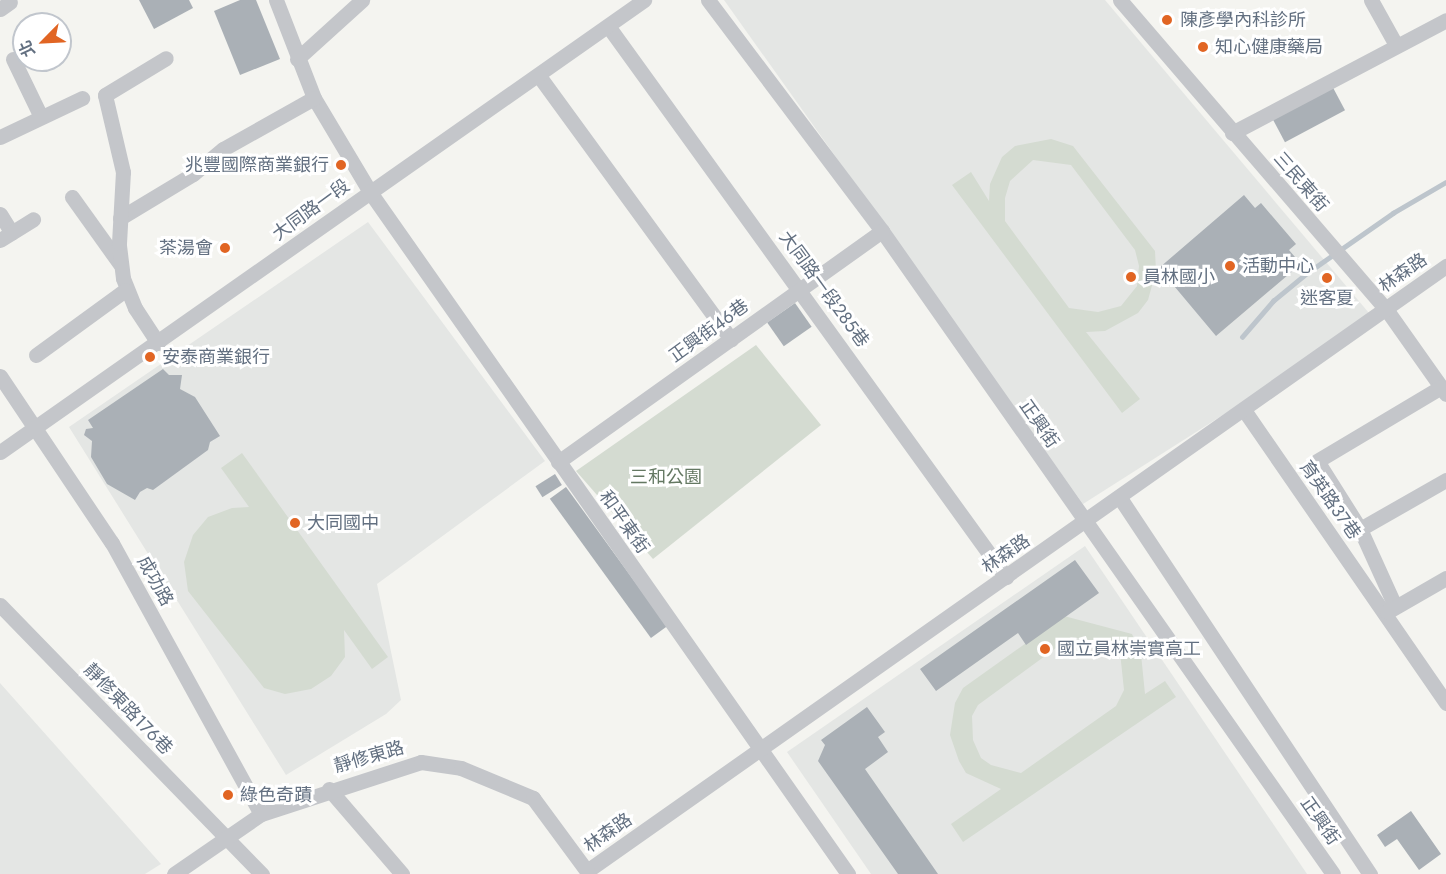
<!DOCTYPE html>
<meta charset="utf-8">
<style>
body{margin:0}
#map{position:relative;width:1446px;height:874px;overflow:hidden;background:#f4f4f0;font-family:Jost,"Noto Sans TC",sans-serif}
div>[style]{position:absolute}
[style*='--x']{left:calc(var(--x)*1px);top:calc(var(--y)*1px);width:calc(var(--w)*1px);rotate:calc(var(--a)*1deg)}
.built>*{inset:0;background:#e4e6e4}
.green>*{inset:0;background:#d4dbd1}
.stream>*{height:4.5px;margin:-2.25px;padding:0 2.25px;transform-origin:2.25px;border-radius:2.25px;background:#bdc5cc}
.building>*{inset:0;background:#aab0b6;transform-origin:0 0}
.minor>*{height:15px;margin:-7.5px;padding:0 7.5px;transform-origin:7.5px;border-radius:7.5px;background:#c4c6ca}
.dots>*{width:16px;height:16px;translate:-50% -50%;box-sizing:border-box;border:3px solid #fff;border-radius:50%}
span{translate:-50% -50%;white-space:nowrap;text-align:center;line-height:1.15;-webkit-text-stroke:6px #fff;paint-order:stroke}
.poi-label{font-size:18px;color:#637081}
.left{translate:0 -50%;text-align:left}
.right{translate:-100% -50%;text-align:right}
.street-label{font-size:18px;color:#637081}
.park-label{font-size:18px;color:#647862}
.north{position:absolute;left:12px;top:12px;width:60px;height:60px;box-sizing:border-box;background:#fff;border:2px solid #c1c6cd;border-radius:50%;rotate:246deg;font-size:16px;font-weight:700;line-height:24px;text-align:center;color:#637081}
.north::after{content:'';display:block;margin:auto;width:21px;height:27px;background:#e16523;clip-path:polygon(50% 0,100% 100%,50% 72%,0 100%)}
</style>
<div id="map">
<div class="built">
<div style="clip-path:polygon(724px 0,1105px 0,1374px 319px,1083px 504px)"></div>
<div style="clip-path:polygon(368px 222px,545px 461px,377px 584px,401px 700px,386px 714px,286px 775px,69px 427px)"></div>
<div style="clip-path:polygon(1085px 546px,1307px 874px,871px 874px,787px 752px)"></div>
<div style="clip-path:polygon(0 683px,161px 864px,145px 874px,0 874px)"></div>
</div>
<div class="green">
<div style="clip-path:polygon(evenodd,1051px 139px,1073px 146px,1155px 251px,1156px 271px,1148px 300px,1138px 313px,1105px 331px,1086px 332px,1140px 399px,1122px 413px,952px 185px,971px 172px,989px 201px,990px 184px,1002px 157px,1015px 146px,1051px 139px,1033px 160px,1071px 165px,1135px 250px,1139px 266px,1137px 286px,1121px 306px,1098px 312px,1069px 308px,1005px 221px,1005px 198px,1010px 181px,1033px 160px)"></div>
<div style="clip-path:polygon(756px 345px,821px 425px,653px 559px,576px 471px)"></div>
<div style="clip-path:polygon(242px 453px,388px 657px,372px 669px,344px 630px,345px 657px,331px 676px,311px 689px,285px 694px,264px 688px,188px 591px,184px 562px,193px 535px,208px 517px,232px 508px,249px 507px,221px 468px)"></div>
<div style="clip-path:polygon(evenodd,1064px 616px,1132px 634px,1141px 654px,1145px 694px,1165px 681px,1176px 697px,963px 842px,951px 824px,1001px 789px,966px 773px,959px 761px,950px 735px,955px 703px,963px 688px,1064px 616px,1071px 637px,1105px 643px,1120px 652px,1124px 690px,1116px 706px,1021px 773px,991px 765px,981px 758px,973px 740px,972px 716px,978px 705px,1071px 637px)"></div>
</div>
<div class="stream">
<div style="--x:1242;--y:337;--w:48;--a:-49.3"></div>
<div style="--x:1273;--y:301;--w:44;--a:-39.5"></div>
<div style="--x:1307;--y:273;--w:105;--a:-34.9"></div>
<div style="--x:1393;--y:213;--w:61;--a:-30.3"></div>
</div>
<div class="building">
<div style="clip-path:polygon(139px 0,189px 0,193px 8px,154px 29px)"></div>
<div style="clip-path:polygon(240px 0,256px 0,280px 59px,240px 75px,214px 11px)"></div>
<div style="left:1330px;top:82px;width:32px;height:68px;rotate:62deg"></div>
<div style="clip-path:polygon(1244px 195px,1255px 208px,1261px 203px,1296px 244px,1289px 250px,1301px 264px,1216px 336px,1159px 268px)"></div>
<div style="left:795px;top:303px;width:29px;height:34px;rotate:55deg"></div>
<div style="clip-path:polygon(163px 369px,169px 375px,182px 375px,180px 389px,195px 397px,220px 436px,210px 442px,208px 450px,153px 490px,147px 488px,140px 492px,135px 500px,107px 484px,91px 457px,92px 441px,84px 435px,86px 429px,93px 428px,88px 420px)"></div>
<div style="left:555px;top:474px;width:13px;height:23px;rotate:58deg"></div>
<div style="left:566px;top:487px;width:172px;height:20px;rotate:54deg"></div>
<div style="clip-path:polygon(1075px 560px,1099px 593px,1026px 645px,1018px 633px,936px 691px,920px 669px)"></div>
<div style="clip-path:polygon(867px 707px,885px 732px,878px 737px,888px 752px,865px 769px,938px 874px,898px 874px,818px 761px,825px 745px,821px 740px)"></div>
<div style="clip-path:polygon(1411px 811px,1441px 854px,1419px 870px,1397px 839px,1385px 847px,1377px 835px)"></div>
</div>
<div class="minor">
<div style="--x:276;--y:0;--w:105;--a:68.8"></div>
<div style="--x:314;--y:98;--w:109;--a:59.2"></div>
<div style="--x:370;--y:192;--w:833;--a:54.97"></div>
<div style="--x:708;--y:0;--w:289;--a:53"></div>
<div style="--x:882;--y:231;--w:785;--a:54.95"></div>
<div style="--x:1120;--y:0;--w:408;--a:49.3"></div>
<div style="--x:1386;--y:309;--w:104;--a:54.8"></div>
<div style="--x:1371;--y:0;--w:51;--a:60.9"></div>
<div style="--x:0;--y:9;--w:12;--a:-35"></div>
<div style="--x:608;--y:26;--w:680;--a:54.16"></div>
<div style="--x:13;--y:59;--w:64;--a:64.2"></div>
<div style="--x:297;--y:59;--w:88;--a:-42.2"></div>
<div style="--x:539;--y:76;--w:326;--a:53.9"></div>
<div style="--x:1232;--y:133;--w:242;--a:-27.8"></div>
<div style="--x:0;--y:137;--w:91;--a:-25.4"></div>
<div style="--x:72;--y:197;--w:82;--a:54.4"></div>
<div style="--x:0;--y:214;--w:22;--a:58"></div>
<div style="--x:120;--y:218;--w:85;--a:-31.1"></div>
<div style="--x:193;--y:174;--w:39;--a:-40"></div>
<div style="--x:223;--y:149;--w:104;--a:-29.3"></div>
<div style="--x:0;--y:240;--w:39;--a:-32"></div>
<div style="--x:158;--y:343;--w:42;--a:-123.3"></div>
<div style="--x:135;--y:308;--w:32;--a:-112"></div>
<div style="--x:123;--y:278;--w:35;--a:-97"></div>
<div style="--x:119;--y:243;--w:71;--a:-86.8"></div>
<div style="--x:123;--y:172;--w:79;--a:-103.2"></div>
<div style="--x:105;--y:95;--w:71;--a:-31.2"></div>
<div style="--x:36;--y:355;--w:110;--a:-36.1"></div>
<div style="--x:0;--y:376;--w:201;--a:56.2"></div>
<div style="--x:112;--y:543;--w:309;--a:61.2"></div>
<div style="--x:1244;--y:410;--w:356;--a:55.4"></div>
<div style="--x:0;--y:452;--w:787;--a:-35.06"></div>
<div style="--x:558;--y:462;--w:398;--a:-35.5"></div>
<div style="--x:1120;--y:498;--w:452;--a:56.4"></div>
<div style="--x:1360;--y:529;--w:99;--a:-29.7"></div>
<div style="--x:0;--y:605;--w:376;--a:45.8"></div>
<div style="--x:1395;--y:606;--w:85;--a:-114.4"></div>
<div style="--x:1360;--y:529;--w:80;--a:-122.3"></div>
<div style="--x:1317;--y:461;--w:144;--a:-30.8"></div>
<div style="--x:1387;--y:612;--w:68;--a:-30"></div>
<div style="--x:329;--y:789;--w:112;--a:49.3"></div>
<div style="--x:587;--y:871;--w:1051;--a:-35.16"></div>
<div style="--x:174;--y:874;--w:106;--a:-34.6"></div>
<div style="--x:261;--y:814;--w:168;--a:-18"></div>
<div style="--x:421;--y:762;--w:40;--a:8.5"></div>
<div style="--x:461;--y:768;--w:78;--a:22.6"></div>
<div style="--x:533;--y:798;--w:94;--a:53.6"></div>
</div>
<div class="dots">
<div style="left:1167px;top:20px;background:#e16523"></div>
<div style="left:1203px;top:47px;background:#e16523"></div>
<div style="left:341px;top:165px;background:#e16523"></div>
<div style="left:225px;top:248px;background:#e16523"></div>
<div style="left:1230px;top:266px;background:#e16523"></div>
<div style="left:1131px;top:277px;background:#e16523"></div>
<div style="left:1327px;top:278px;background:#e16523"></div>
<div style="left:150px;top:357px;background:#e16523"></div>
<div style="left:295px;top:523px;background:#e16523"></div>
<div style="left:1045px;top:649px;background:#e16523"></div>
<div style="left:228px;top:795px;background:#e16523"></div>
</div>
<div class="poi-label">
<span class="left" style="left:1180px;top:20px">陳彥學內科診所</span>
<span class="left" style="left:1215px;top:47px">知心健康藥局</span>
<span class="right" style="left:329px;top:165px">兆豐國際商業銀行</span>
<span class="right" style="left:213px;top:248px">茶湯會</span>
<span class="left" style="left:1242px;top:266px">活動中心</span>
<span class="left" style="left:1143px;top:277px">員林國小</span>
<span style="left:1327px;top:298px">迷客夏</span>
<span class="left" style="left:162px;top:357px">安泰商業銀行</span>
<span class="left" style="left:307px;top:523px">大同國中</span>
<span class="left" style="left:1057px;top:649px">國立員林崇實高工</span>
<span class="left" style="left:240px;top:795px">綠色奇蹟</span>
</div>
<div class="street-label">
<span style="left:1301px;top:182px;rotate:49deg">三民東街</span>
<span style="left:311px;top:210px;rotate:-36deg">大同路一段</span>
<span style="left:1403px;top:273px;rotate:-35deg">林森路</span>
<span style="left:824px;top:289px;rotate:54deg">大同路一段285巷</span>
<span style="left:709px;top:331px;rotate:-36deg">正興街46巷</span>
<span style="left:1039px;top:424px;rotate:55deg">正興街</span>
<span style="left:1330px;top:500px;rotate:55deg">育英路37巷</span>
<span style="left:624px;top:522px;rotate:55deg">和平東街</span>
<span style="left:1006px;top:554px;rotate:-35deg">林森路</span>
<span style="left:155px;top:581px;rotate:61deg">成功路</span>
<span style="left:128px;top:709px;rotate:46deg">靜修東路176巷</span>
<span style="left:369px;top:757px;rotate:-16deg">靜修東路</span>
<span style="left:1320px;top:821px;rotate:55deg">正興街</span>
<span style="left:608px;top:833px;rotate:-35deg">林森路</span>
</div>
<div class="park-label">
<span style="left:666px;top:477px">三和公園</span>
</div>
<div class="north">北</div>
</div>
